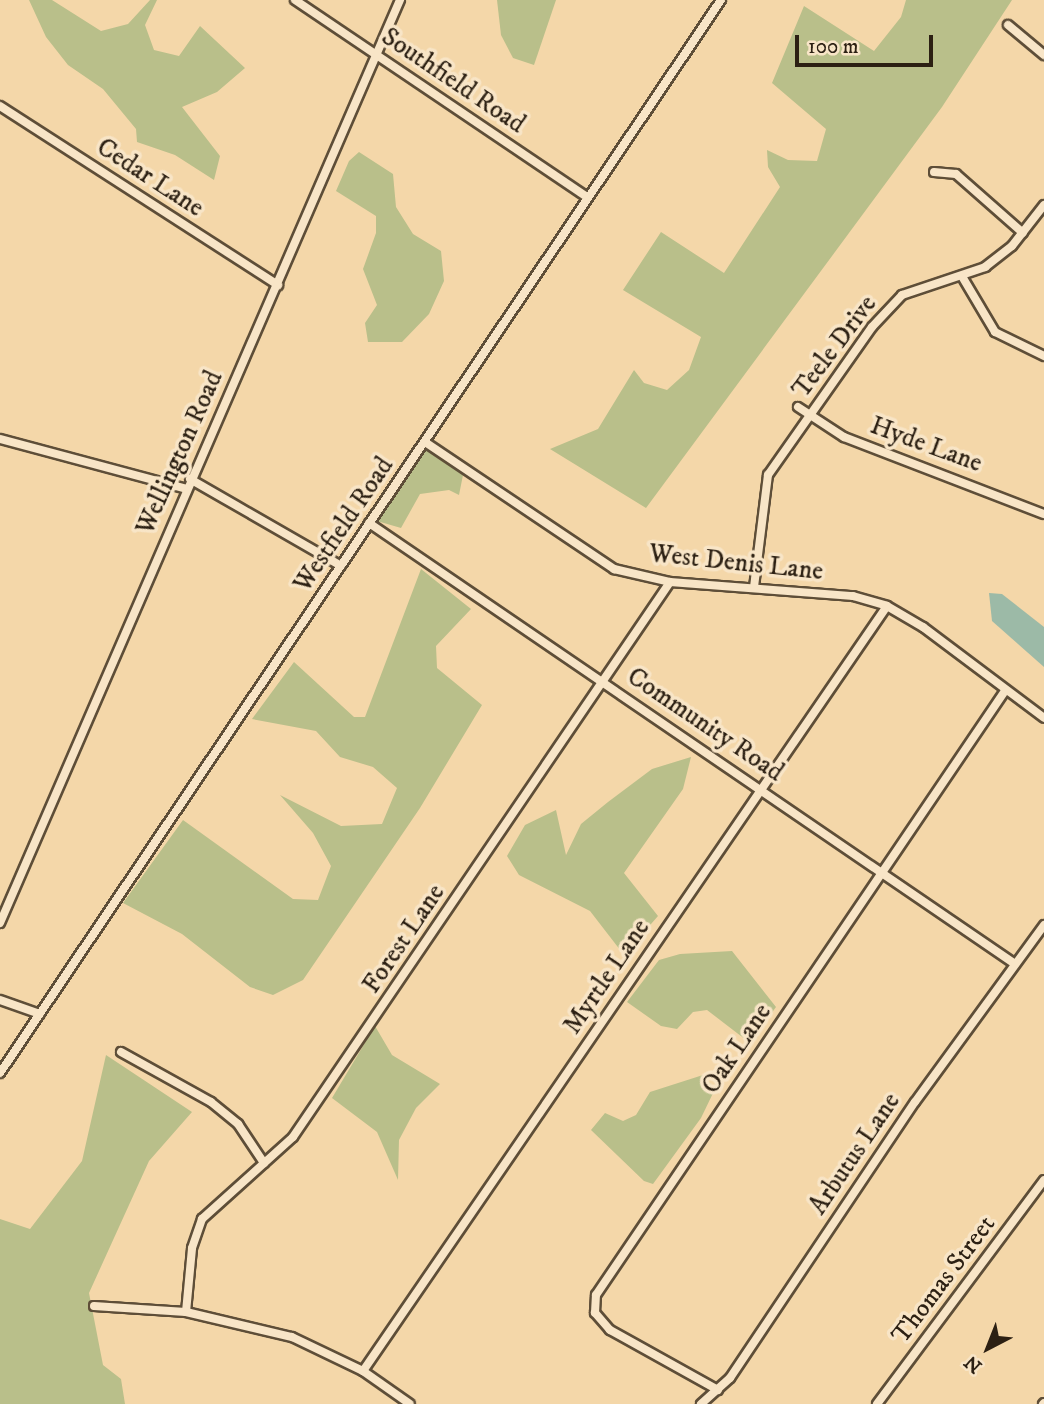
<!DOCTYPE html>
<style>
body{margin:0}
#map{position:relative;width:1044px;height:1404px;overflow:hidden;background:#f4d7a9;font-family:"IM FELL DW Pica",serif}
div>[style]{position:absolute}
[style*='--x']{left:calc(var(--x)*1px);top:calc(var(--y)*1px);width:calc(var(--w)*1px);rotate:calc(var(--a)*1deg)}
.green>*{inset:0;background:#b9bf8a}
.water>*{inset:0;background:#9cbaa7}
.roads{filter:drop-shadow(2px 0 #5e4e38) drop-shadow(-2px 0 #5e4e38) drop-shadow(0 2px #5e4e38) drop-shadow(0 -2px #5e4e38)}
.street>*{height:8px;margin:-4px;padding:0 4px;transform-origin:4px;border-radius:4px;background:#f8e5c7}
span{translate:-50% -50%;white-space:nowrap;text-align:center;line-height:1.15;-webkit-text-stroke:7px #f8e5c7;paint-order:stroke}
.street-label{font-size:26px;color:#2c2013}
.north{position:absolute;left:953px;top:1313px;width:70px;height:70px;-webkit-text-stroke:5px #f8e5c7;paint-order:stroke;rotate:222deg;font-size:19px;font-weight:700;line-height:28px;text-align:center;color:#2c2013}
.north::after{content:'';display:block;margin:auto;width:24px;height:32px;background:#2c2013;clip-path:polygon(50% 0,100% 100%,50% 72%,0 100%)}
.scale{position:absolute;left:795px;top:35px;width:138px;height:32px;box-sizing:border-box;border:4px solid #2c2013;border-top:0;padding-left:9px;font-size:21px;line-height:24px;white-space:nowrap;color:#2c2013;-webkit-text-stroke:5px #f8e5c7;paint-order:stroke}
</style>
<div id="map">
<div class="green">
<div style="clip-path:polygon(29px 0,52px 0,101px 31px,128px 24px,150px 0,157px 0,145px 25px,154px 50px,179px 56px,200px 26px,245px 68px,217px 92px,182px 107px,220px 156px,214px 180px,175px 155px,137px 142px,136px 129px,103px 89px,68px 65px,46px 37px)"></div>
<div style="clip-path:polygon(497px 0,556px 0,534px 65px,513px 58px,501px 35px)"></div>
<div style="clip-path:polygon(906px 0,1012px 0,942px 107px,646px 508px,550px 449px,598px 429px,634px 370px,644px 383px,667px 390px,689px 370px,701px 337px,623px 290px,661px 232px,724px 273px,780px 187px,768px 167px,767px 150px,788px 160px,817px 161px,826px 129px,772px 83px,804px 6px,874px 51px,901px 17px)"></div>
<div style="clip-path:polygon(359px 152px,393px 174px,396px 207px,413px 234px,441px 251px,444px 281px,429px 314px,402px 342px,368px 342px,365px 323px,377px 305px,363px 269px,376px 233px,376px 216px,336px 191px,349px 161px)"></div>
<div style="clip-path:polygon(426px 450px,463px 475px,459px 495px,449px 490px,420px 494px,401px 528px,377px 521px)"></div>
<div style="clip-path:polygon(421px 569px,471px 609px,436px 646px,437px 668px,482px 705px,420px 808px,303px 980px,273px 995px,250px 987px,182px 934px,123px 903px,183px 820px,293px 899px,318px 900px,331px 866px,313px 833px,280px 795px,341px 826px,382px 824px,397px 788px,373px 767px,340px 757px,316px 731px,252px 719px,294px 662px,354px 717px,365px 717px)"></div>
<div style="clip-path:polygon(691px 757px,683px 789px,624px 873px,658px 916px,624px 955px,590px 911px,519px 875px,507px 856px,525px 825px,556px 810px,566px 855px,581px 824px,608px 802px,652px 769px)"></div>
<div style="clip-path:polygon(732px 951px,776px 1007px,750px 1043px,707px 1010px,693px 1012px,677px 1029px,661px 1026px,627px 1002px,659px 960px,680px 954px)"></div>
<div style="clip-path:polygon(375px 1026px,392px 1055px,440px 1084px,416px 1108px,399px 1140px,398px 1180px,377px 1132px,332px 1098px)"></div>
<div style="clip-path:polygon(106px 1055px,192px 1112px,149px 1161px,89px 1293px,103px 1365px,121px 1379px,125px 1404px,0 1404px,0 1219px,30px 1229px,82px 1161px)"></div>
<div style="clip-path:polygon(703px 1075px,715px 1089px,701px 1118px,653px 1184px,644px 1181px,591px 1130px,605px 1113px,623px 1121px,636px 1115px,650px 1092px)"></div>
</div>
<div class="water">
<div style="clip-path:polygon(989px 593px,1002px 594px,1044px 627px,1044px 667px,992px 621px)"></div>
</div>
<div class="roads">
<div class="street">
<div style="--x:295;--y:0;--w:352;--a:34"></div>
<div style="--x:1008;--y:25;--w:47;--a:39.8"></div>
<div style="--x:0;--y:106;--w:331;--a:32.8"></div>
<div style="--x:934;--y:172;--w:22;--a:5"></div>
<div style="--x:956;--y:174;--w:89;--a:41.4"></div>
<div style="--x:963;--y:278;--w:63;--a:59.3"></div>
<div style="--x:995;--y:332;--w:55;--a:26.1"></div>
<div style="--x:798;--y:407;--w:55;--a:33.1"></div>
<div style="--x:844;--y:437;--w:214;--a:21.1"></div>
<div style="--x:0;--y:439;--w:193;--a:15"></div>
<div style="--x:425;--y:442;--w:228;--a:33.9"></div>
<div style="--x:614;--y:569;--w:57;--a:13.1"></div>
<div style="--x:670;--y:582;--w:184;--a:4.4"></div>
<div style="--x:853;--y:596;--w:35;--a:16"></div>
<div style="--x:887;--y:606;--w:42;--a:30.3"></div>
<div style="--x:923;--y:627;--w:151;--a:36.9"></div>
<div style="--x:190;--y:479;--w:174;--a:29.9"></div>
<div style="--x:369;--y:523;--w:782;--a:34.32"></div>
<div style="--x:754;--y:587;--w:113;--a:-82.9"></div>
<div style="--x:768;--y:475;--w:181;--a:-54.9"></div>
<div style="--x:872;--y:327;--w:44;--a:-46.8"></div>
<div style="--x:902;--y:295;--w:88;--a:-18.6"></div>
<div style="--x:985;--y:267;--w:34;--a:-38"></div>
<div style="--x:1012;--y:246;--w:52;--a:-52"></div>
<div style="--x:0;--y:923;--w:1006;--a:-66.57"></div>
<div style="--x:0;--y:1000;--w:42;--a:19.3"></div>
<div style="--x:121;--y:1052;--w:103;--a:29.1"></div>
<div style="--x:211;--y:1102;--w:35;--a:39"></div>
<div style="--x:238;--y:1124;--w:47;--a:56.3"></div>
<div style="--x:0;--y:1073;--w:1293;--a:-56.1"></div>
<div style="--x:94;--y:1306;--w:92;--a:3.7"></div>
<div style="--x:186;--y:1312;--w:109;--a:13.3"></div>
<div style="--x:292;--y:1337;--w:79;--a:25.6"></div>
<div style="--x:363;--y:1371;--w:57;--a:35.1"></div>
<div style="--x:186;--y:1312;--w:64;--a:-84.6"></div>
<div style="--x:192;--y:1248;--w:31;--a:-71"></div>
<div style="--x:202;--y:1219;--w:122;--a:-42"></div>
<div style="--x:293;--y:1137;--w:671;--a:-55.81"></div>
<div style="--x:363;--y:1371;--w:927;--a:-55.59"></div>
<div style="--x:718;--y:1390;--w:124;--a:-150.9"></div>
<div style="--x:610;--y:1330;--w:23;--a:-131"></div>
<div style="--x:595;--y:1313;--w:18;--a:-87"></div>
<div style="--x:596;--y:1295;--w:729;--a:-55.9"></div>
<div style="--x:701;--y:1404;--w:39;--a:-42"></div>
<div style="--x:730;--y:1378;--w:332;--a:-56.2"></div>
<div style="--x:915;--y:1102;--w:219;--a:-53.9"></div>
<div style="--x:877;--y:1404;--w:279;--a:-53.3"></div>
<div style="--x:1043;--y:1404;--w:1;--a:-45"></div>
</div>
</div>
<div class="street-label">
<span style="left:453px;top:81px;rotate:34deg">Southfield Road</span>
<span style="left:150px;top:178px;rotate:33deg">Cedar Lane</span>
<span style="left:835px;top:347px;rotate:-53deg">Teele Drive</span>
<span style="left:926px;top:445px;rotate:20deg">Hyde Lane</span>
<span style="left:180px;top:453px;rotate:-66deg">Wellington Road</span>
<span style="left:344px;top:525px;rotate:-56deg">Westfield Road</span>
<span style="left:736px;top:563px;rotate:6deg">West Denis Lane</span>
<span style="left:705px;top:725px;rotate:34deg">Community Road</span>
<span style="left:404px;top:939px;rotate:-56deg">Forest Lane</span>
<span style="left:607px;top:977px;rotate:-56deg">Myrtle Lane</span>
<span style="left:737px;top:1049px;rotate:-56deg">Oak Lane</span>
<span style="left:855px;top:1154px;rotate:-56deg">Arbutus Lane</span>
<span style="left:944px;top:1280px;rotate:-53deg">Thomas Street</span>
</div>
<div class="north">N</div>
<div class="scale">100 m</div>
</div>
